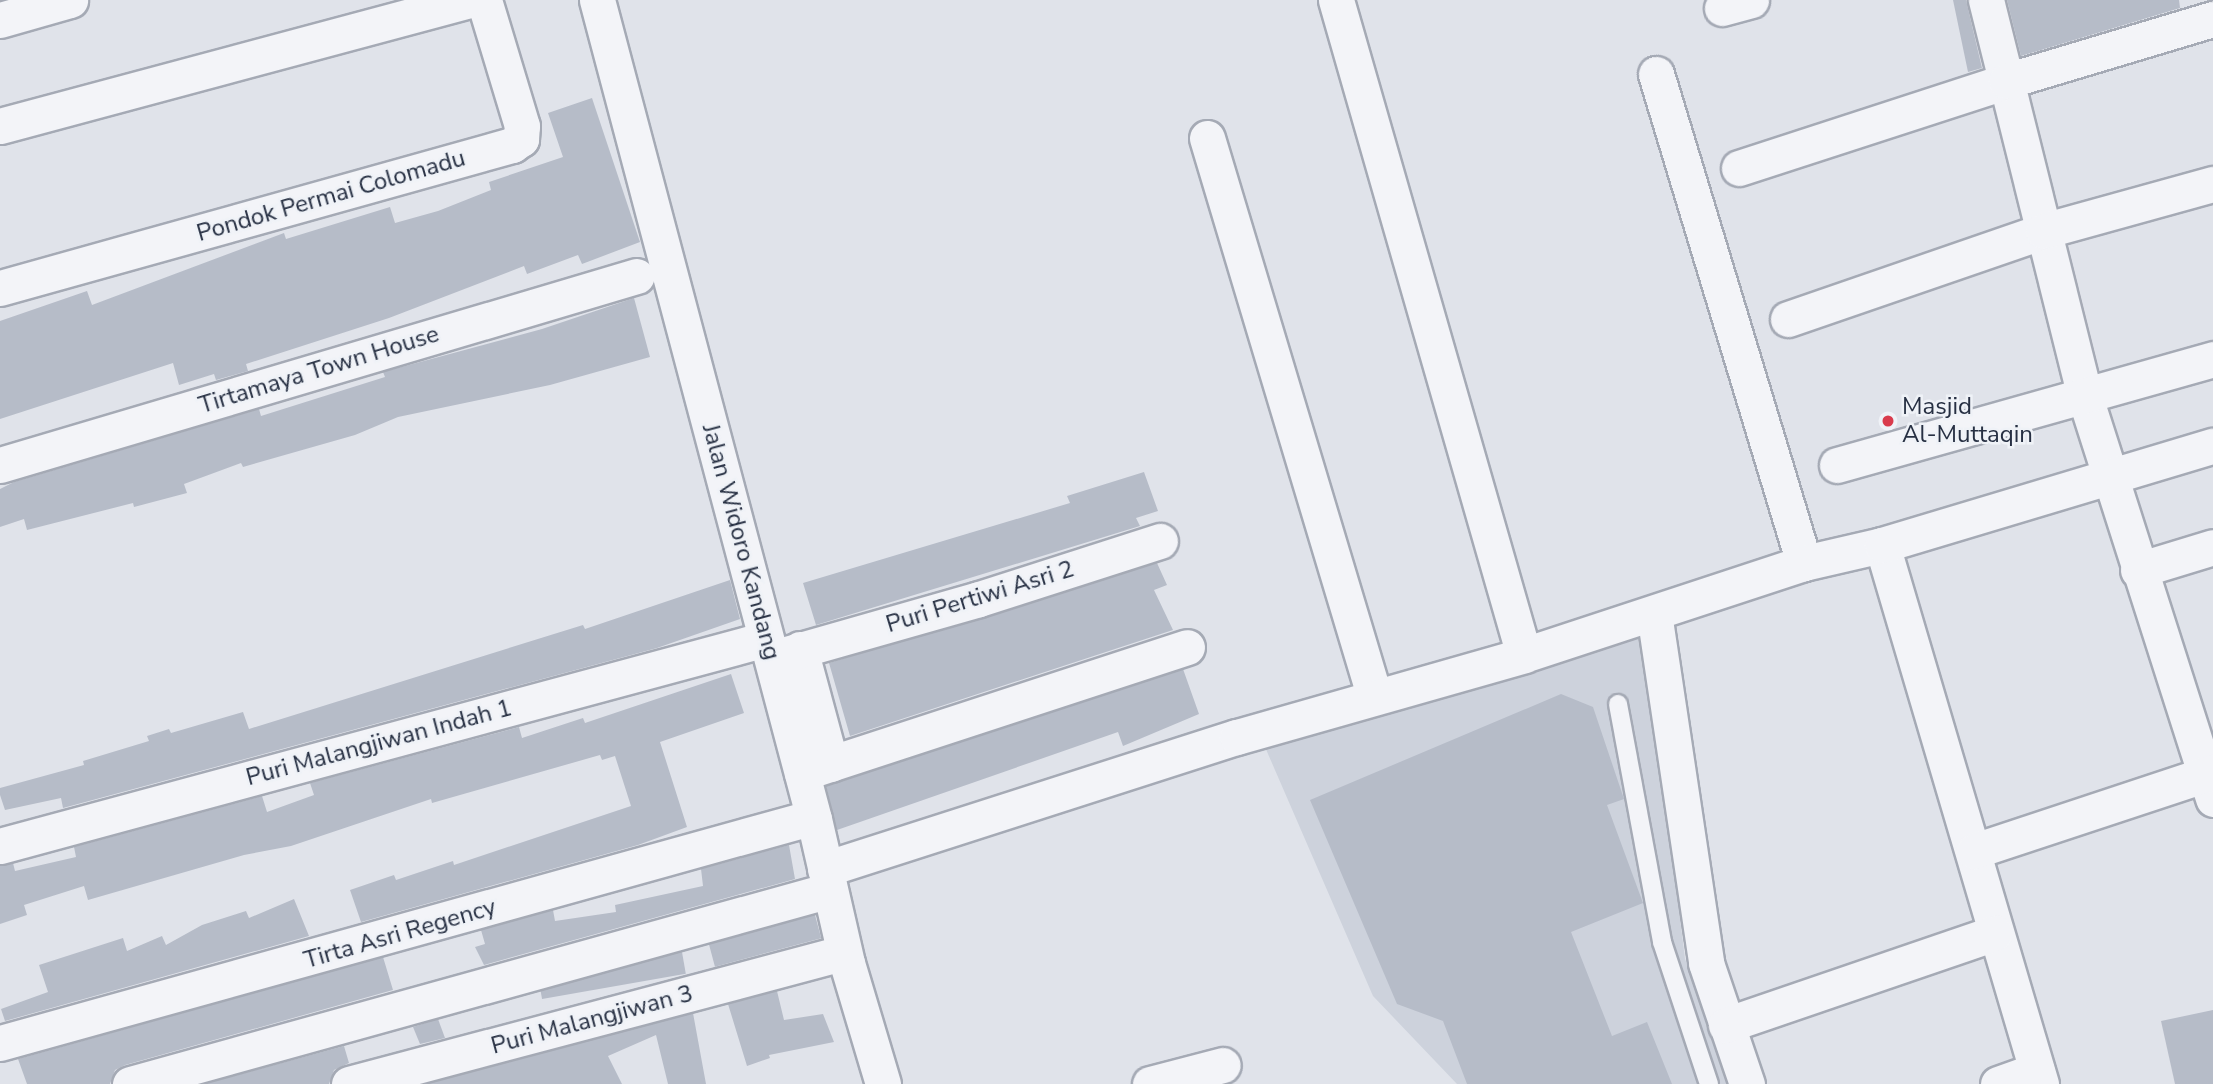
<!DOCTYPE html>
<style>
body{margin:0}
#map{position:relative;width:2213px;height:1084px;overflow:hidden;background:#e0e3ea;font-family:"Nunito Sans",sans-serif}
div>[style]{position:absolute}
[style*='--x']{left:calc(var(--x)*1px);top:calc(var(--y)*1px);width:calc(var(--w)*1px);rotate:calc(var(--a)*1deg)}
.built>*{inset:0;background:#cdd2dc}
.building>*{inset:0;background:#b6bcc8;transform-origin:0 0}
.roads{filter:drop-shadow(2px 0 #a5aab5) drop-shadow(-2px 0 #a5aab5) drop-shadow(0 2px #a5aab5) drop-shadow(0 -2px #a5aab5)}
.lane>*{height:18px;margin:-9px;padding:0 9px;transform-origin:9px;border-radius:9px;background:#f3f4f8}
.street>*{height:35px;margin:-17.5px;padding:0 17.5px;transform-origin:17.5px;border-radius:17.5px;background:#f3f4f8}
.dots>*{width:19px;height:19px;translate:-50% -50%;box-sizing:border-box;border:4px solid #eff2f7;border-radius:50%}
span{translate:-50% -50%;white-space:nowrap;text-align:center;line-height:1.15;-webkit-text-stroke:5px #eff2f7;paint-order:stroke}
.street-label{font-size:24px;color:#273043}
.poi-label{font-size:24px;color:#273043}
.left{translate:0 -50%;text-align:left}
</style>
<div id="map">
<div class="built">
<div style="clip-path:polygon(1643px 614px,1685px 959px,1732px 1084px,1457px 1084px,1373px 996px,1265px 747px)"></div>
</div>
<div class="building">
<div style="clip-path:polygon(1953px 0,1966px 0,1982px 68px,1968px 72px)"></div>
<div style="clip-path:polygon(2007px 0,2179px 0,2180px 8px,2021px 56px)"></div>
<div style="clip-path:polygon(592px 98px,640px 242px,582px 264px,578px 255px,527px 274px,524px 266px,389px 318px,246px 364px,248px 371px,216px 380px,214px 374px,179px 385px,173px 363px,0 419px,0 321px,87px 291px,92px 305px,284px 233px,286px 239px,390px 207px,395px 223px,438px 211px,491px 190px,489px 182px,563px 157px,548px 113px)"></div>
<div style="clip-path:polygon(634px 298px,650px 357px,550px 385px,398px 417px,355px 435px,243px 467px,241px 463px,184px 484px,187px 493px,134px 507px,133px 503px,27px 530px,24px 519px,0 527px,0 489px,14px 482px,259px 409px,261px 416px,385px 377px,383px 372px,542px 329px)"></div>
<div style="clip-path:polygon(1144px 472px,1158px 511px,1136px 518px,1140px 526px,816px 625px,803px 583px,1070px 503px,1067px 496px)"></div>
<div style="clip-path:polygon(1157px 563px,1167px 585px,1154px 590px,1173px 630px,850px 736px,829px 663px)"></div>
<div style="clip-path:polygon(730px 580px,740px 619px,657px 648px,63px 808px,61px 798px,5px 810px,0 795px,0 788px,84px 765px,83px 761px,149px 741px,147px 736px,169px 729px,171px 733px,243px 712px,249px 729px,583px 625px,585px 629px)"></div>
<div style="clip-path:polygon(1183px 669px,1199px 714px,1123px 746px,1118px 732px,837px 830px,826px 786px)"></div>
<div style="clip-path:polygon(731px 674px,744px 713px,660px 742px,687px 827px,638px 845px,361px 922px,350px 890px,394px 875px,396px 880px,453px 861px,454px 865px,631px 806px,615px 756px,602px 760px,600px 755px,432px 803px,431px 799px,291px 846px,244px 855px,88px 900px,84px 886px,24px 905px,27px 915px,0 924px,0 866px,13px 863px,15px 871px,76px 857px,74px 847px,262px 796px,267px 812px,314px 795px,310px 783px,519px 727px,522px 738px,583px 718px,585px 723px)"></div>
<div style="clip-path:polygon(1561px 694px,1593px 707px,1624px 799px,1607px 805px,1643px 903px,1571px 932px,1612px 1036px,1647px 1022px,1672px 1084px,1467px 1084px,1443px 1021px,1397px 1004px,1310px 800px)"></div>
<div style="clip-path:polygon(789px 845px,795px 879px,484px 965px,475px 947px,485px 944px,481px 930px,553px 910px,555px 921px,616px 912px,615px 905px,703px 886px,701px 869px)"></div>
<div style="clip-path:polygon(294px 899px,309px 936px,5px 1021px,1px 1009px,48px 992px,39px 965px,123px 938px,127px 951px,162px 936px,166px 945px,202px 925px,246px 911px,249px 918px)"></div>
<div style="left:815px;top:915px;width:24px;height:110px;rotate:75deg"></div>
<div style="left:682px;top:952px;width:22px;height:146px;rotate:80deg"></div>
<div style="clip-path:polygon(383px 957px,393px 990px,125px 1065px,115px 1070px,110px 1084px,27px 1084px,18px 1059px)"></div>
<div style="clip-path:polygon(777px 991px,784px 1020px,823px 1014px,834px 1042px,769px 1055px,770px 1058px,747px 1066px,728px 1004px)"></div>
<div style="clip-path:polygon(2213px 1010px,2213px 1084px,2175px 1084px,2161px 1021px)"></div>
<div style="clip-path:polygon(693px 1013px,706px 1084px,668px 1084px,656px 1035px,608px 1056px,622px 1084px,427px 1084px)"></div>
<div style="clip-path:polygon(438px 1019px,445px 1038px,420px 1044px,413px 1027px)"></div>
<div style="clip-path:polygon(344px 1046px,349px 1063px,334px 1070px,329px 1084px,205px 1084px)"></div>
</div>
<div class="roads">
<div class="lane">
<div style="--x:1618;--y:704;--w:242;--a:79.5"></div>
<div style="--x:1662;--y:942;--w:150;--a:71.7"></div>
</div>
<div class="street">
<div style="--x:597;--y:0;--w:847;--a:75.16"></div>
<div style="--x:814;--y:819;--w:148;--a:77.1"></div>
<div style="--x:847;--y:963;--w:126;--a:73.4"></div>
<div style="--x:1336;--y:0;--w:681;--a:73.99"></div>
<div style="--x:1986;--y:0;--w:409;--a:76"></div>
<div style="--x:2085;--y:397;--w:422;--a:72.3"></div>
<div style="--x:1722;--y:8;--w:30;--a:-15"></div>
<div style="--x:0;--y:20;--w:73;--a:-15.9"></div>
<div style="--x:1656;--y:74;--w:511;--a:73.16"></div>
<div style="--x:0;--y:126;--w:486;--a:-15"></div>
<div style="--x:1207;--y:138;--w:581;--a:73.31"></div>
<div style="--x:1739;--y:168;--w:281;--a:-18"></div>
<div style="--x:2006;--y:81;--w:216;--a:-16.7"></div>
<div style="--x:0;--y:288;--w:532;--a:-15.6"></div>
<div style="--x:512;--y:145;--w:11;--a:-34"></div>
<div style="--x:521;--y:139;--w:13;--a:-86"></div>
<div style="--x:522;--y:126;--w:132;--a:-106.8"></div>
<div style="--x:1788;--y:319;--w:270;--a:-19"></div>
<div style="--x:2043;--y:231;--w:176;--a:-15.5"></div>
<div style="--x:0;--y:465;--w:664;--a:-16.53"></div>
<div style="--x:1837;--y:465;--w:391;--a:-15.7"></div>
<div style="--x:1882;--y:545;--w:562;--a:73.56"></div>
<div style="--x:2138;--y:570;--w:78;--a:-17"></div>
<div style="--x:1654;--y:613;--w:354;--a:81.5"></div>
<div style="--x:1706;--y:963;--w:128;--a:71.3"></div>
<div style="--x:800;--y:649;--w:119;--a:74.9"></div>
<div style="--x:772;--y:658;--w:215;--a:-15.9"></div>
<div style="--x:979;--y:599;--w:190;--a:-17.8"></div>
<div style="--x:802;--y:773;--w:405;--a:-18.1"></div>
<div style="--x:0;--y:846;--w:785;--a:-15.13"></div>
<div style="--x:1974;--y:851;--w:252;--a:-18.3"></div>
<div style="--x:825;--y:869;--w:433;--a:-17.8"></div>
<div style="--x:1237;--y:737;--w:298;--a:-15.9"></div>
<div style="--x:1524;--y:655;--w:295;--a:-18.2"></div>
<div style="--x:1804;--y:563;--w:80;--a:-13"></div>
<div style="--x:1882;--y:545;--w:345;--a:-16.7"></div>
<div style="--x:1726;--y:1025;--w:284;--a:-18.9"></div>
<div style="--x:0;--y:1043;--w:829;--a:-15.53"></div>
<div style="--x:130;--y:1084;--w:726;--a:-15.49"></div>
<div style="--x:349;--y:1084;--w:503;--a:-14.87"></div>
<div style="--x:1150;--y:1084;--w:75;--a:-14.6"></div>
<div style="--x:1998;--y:1084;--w:41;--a:-19.7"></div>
</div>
</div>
<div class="dots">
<div style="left:1888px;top:421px;background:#d93b4c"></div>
</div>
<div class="street-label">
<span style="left:331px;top:196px;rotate:-16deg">Pondok Permai Colomadu</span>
<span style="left:319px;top:370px;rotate:-17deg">Tirtamaya Town House</span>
<span style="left:741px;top:542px;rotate:75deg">Jalan Widoro Kandang</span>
<span style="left:980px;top:597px;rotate:-17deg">Puri Pertiwi Asri 2</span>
<span style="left:379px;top:743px;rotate:-15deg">Puri Malangjiwan Indah 1</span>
<span style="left:400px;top:934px;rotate:-16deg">Tirta Asri Regency</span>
<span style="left:592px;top:1020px;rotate:-15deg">Puri Malangjiwan 3</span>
</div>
<div class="poi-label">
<span class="left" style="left:1902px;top:421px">Masjid<br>Al-Muttaqin</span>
</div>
</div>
